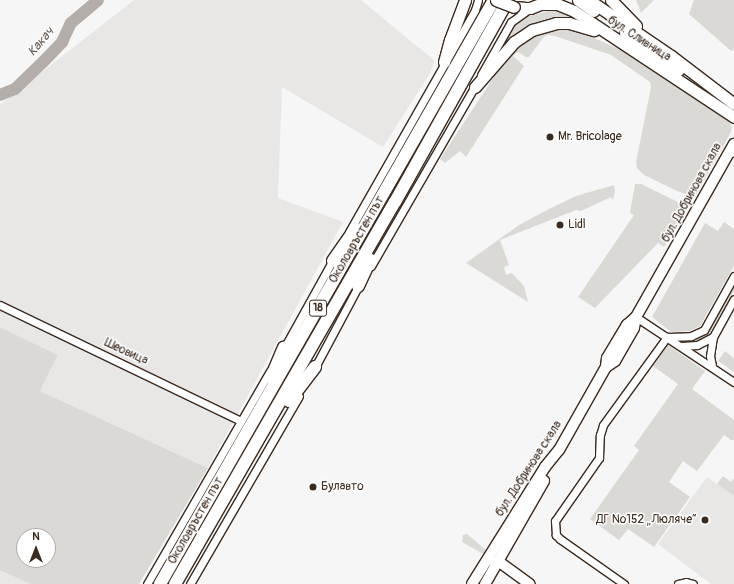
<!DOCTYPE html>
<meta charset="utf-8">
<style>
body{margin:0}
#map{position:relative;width:734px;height:584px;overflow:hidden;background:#f7f6f6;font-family:Pangolin,sans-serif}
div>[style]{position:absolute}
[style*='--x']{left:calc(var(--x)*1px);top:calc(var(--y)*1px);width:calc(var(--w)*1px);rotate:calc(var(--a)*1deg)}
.built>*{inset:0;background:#e9e7e6}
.green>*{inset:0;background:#dbd9d6}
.river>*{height:12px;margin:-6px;padding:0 6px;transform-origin:6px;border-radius:6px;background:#b4aeaa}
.roads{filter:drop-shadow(1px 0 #3b2a1e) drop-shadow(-1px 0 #3b2a1e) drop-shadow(0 1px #3b2a1e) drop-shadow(0 -1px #3b2a1e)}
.street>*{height:7px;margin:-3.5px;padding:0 3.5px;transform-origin:3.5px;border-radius:3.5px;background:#fff}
.secondary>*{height:10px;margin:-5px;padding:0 5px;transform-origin:5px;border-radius:5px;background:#fff}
.primary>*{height:11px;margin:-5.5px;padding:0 5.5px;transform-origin:5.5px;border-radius:5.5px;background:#fff}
.highway>*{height:12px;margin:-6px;padding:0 6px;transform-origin:6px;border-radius:6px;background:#fff}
.bridges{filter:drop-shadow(1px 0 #3b2a1e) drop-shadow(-1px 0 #3b2a1e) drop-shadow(0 1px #3b2a1e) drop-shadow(0 -1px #3b2a1e)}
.primary-bridge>*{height:11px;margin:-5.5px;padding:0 5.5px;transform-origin:5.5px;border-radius:5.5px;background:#fff}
.dots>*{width:11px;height:11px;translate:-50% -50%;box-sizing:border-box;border:2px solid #fff;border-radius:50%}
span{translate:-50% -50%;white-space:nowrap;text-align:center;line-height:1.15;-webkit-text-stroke:3px #fff;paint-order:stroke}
.shield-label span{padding:1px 3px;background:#fff;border:1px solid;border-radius:3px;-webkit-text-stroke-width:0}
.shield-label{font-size:11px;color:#3b2a1e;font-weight:700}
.street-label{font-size:12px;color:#3b2a1e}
.poi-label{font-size:12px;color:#3b2a1e}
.left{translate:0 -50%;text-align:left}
.right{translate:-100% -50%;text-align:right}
.water-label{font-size:13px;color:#65584f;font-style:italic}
.north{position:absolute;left:16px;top:528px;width:40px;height:40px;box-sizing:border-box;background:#fff;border:1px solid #b1aaa5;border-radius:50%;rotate:0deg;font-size:11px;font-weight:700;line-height:16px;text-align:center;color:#3b2a1e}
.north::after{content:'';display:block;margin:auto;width:14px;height:18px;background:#3b2a1e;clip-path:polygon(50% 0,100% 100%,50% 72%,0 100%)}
</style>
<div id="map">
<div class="built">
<div style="clip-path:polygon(134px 0,361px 0,435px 61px,429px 75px,383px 147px,282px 87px,278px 198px,343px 222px,208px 468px,40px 391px,58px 355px,0 327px,0 105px)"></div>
<div style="clip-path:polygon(707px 477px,734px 496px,734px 584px,711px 584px,658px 544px)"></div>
<div style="clip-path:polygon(0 570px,30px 584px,0 584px)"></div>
</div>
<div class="green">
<div style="clip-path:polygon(636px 0,654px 0,641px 13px)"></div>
<div style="clip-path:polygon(694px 0,734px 0,734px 49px,731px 51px,689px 14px)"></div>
<div style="clip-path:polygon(556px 9px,585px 22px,553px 21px,492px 60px,517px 19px)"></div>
<div style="clip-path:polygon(557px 29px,579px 31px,623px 51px,686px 91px,729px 121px,732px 128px,730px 134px,697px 194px,688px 195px,675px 190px,644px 175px,637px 168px,636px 162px,651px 87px,650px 82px,611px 55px,555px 36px,547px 35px,543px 38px,529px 57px,526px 57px,518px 52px,513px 56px,524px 66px,466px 157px,460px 151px,445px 163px,440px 159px,509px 54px,522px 42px,535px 34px)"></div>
<div style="clip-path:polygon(635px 184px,641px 184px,676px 201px,683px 208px,683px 217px,664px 247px,658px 243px,595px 308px,578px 297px,634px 215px,630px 213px)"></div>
<div style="clip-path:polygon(614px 185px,615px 191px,613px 200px,611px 197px,581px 211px,576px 210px,500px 240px,509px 265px,504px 267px,506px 275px,512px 273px,524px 286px,528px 302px,466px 263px,519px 225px,547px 210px,576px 196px)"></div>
<div style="clip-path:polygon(724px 222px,734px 229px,734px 266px,700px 326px,690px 331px,671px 332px,652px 317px,705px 223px,718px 231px)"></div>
<div style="clip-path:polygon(734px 283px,734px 291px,709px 335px,692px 343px,691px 339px,706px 332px)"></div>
<div style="clip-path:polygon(evenodd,0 327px,58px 355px,40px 391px,208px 468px,139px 584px,30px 584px,0 570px,0 327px,24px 536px,48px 536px,48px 560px,24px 560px,24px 536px)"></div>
<div style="clip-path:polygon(668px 345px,705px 371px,692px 389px,734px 420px,734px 440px,731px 440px,724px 435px,697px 471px,683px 461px,669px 482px,690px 497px,654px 547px,628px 529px,619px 540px,590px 519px,639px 450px,634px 446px,678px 384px,653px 366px)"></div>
<div style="clip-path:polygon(725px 351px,734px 358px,734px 372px,718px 361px)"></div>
<div style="clip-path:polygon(723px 476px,731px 482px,734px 478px,734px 496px,717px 484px)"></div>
<div style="clip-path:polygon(467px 534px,487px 551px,485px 555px,462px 542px,463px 535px)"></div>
</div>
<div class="river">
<div style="--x:0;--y:95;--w:16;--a:-22"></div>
<div style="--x:15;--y:89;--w:39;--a:-44"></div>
<div style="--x:43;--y:62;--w:28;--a:-46"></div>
<div style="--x:62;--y:42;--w:21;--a:-65"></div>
<div style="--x:71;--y:23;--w:35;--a:-40"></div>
</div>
<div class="roads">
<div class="street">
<div style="--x:481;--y:75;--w:61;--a:-60.5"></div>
<div style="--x:511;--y:22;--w:22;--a:-36"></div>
<div style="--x:349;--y:232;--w:255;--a:-60.4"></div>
<div style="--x:475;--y:10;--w:10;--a:-73"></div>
<div style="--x:371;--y:266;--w:210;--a:-60"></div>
<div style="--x:0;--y:305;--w:267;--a:25.7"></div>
<div style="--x:636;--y:317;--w:118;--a:33.6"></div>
<div style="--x:681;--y:346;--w:16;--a:-4"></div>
<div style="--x:697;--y:345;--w:18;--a:-27"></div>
<div style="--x:283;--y:350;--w:105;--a:-61"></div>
<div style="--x:712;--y:366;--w:10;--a:-101"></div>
<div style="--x:710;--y:356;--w:19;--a:-81"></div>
<div style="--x:713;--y:337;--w:43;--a:-61.1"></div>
<div style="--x:314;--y:369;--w:98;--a:-61.9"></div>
<div style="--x:147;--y:584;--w:246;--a:-60"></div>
<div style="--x:190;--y:584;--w:217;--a:-59.9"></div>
<div style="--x:624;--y:584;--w:78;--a:-144.9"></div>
<div style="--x:560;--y:539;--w:6;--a:-135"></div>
<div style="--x:556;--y:535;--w:14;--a:-94"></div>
<div style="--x:555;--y:521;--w:77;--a:-55.1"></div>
<div style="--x:599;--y:458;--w:23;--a:-88"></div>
<div style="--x:600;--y:435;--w:10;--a:-73"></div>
<div style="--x:603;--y:425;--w:109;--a:-54"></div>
<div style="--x:667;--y:337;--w:24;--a:-2"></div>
<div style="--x:691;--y:336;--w:14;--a:-25"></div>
<div style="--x:704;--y:330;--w:62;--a:-60.9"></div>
<div style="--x:678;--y:584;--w:8;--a:-14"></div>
<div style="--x:686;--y:582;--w:7;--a:16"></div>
</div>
<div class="secondary">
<div style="--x:606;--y:367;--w:11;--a:-34"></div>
<div style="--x:615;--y:361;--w:38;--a:-60"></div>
<div style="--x:634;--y:328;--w:11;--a:-80"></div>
<div style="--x:492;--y:561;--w:6;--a:0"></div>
<div style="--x:498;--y:561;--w:39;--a:36"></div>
<div style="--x:472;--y:584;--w:138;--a:-58"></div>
<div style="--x:545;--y:467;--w:22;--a:-51"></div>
<div style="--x:559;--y:450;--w:95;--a:-60.5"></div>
<div style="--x:606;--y:367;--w:9;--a:-84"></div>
<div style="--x:607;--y:358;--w:39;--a:-59"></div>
<div style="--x:627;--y:325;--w:12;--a:-42"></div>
<div style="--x:636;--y:317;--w:199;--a:-60.5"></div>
<div style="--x:485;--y:584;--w:119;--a:-60.2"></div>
</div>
<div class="primary">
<div style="--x:578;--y:0;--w:19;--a:35"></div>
<div style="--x:589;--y:0;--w:99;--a:34.3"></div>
<div style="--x:671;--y:56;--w:79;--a:37.3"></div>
<div style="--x:611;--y:0;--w:36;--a:46"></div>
<div style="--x:543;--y:4;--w:14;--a:0"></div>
<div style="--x:557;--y:4;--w:18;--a:22"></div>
<div style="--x:574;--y:11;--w:192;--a:33.5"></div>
<div style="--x:514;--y:7;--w:16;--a:4"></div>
<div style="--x:530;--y:8;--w:19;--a:-21"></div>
<div style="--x:625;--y:33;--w:65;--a:34.9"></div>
<div style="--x:444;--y:62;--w:23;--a:-75"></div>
<div style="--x:450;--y:40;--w:43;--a:-69.4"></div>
<div style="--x:475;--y:87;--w:60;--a:-49.1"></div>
<div style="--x:514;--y:42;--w:22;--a:-34"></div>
<div style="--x:532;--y:30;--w:25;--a:-16"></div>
<div style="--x:556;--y:23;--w:13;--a:0"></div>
<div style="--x:569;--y:23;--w:26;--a:16"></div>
<div style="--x:731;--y:151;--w:4;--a:-45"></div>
</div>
<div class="highway">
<div style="--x:333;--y:261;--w:39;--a:-55"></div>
<div style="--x:358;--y:286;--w:29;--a:-65"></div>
<div style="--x:271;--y:378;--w:33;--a:-67"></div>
<div style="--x:289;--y:401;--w:43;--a:-52.6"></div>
<div style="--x:160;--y:584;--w:673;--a:-60.23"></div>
<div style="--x:175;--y:584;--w:441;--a:-60.1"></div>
<div style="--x:395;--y:202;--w:231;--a:-60.8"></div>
</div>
</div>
<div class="bridges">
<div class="primary-bridge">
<div style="--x:496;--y:0;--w:19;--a:21"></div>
</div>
</div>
<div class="dots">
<div style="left:550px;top:137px;background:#3b2a1e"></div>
<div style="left:560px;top:225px;background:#3b2a1e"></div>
<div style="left:313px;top:487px;background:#3b2a1e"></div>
<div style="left:705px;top:520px;background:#3b2a1e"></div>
</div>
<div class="shield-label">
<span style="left:318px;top:308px">18</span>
</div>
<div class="street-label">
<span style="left:639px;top:39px;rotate:33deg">бул. Сливница</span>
<span style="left:692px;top:193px;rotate:-61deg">бул. Добринова скала</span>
<span style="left:357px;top:240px;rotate:-60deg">Околовръстен път</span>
<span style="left:126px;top:352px;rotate:25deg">Шеовица</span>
<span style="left:529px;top:469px;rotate:-57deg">бул. Добринова скала</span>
<span style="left:196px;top:521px;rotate:-60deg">Околовръстен път</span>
</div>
<div class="poi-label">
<span class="left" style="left:558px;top:137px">Mr. Bricolage</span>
<span class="left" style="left:568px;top:225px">Lidl</span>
<span class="left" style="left:321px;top:487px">Булавто</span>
<span class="right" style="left:697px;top:520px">ДГ №152 „Люляче“</span>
</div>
<div class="water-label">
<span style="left:41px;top:42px;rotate:-50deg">Какач</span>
</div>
<div class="north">N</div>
</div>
